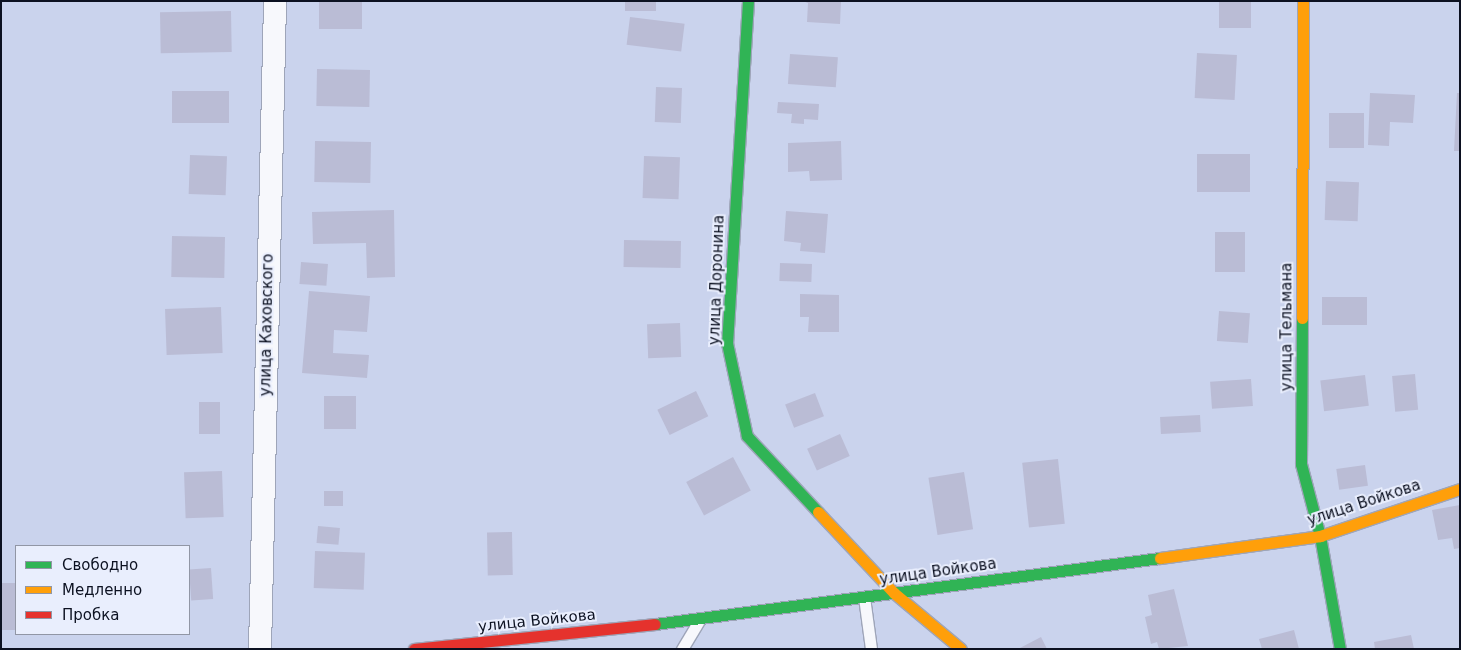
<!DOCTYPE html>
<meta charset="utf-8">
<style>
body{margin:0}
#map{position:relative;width:1461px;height:650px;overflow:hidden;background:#cad3ed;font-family:"DejaVu Sans",sans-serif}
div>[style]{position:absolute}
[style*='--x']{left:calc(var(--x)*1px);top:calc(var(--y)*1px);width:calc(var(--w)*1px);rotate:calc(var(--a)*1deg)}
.building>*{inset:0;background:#babcd5;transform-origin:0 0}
.roads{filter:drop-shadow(1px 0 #9ea5b9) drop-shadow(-1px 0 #9ea5b9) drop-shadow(0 1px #9ea5b9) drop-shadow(0 -1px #9ea5b9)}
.lane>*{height:11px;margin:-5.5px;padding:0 5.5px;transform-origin:5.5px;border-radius:5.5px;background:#f7f8fc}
.street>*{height:22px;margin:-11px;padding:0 11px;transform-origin:11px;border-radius:11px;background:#f7f8fc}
.fast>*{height:11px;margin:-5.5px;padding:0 5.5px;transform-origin:5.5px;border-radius:5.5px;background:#30b455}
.slow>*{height:11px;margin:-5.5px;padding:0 5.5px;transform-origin:5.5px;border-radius:5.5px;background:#ff9f0a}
.jam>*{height:11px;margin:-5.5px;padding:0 5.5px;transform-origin:5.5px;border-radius:5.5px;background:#e5322d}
span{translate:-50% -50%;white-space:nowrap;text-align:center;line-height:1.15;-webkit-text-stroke:4px #e9eefd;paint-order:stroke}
.street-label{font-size:15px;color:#0c1121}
.frame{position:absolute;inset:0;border:2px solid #0c1121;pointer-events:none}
.legend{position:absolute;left:15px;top:545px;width:175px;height:90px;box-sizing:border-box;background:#e9eefd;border:1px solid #9196a5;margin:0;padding:6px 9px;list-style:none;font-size:15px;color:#0c1121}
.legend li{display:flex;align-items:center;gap:10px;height:25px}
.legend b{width:25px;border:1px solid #9196a5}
</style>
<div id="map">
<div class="building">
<div style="left:319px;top:1px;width:43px;height:28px"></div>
<div style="left:625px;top:1px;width:31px;height:10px"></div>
<div style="clip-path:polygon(803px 1px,841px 1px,840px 24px,807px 22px,808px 3px)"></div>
<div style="left:1219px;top:1px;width:32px;height:27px"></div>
<div style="left:231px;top:11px;width:41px;height:71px;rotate:89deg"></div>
<div style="left:630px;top:17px;width:55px;height:28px;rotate:7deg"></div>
<div style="left:1197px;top:53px;width:40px;height:45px;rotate:3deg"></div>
<div style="left:790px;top:54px;width:48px;height:30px;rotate:4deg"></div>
<div style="left:317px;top:69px;width:53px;height:37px;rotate:1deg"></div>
<div style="left:656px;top:87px;width:26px;height:35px;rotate:2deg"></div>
<div style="left:229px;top:91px;width:32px;height:57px;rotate:90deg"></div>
<div style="clip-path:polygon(1370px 93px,1415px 95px,1413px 123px,1390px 122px,1389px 146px,1368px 145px)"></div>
<div style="clip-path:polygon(1457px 93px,1460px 93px,1460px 151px,1454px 151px)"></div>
<div style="clip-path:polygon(778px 102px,819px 104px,818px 120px,804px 119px,804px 124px,791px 123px,792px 114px,777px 113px)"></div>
<div style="left:1329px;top:113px;width:35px;height:35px"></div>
<div style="left:315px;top:141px;width:56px;height:41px;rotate:1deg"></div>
<div style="clip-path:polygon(841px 141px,842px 180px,810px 181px,809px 171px,788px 172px,788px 143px)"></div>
<div style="left:1197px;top:154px;width:53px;height:38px"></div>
<div style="left:190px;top:155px;width:37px;height:39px;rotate:2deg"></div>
<div style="left:644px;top:156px;width:36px;height:42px;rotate:2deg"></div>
<div style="left:1326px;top:181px;width:33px;height:39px;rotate:2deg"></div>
<div style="clip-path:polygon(394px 210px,395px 277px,367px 278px,366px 243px,313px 244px,312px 212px)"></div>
<div style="clip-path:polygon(786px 211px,828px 214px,825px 253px,800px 251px,801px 243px,784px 241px)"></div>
<div style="left:1245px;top:232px;width:40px;height:30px;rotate:90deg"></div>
<div style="left:172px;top:236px;width:53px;height:41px;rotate:1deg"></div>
<div style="left:624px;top:240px;width:57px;height:27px;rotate:1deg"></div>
<div style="left:301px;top:262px;width:27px;height:22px;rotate:4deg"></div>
<div style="left:780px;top:263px;width:32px;height:18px;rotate:2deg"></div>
<div style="clip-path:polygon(309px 291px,370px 296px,367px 332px,334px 330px,333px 353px,369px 355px,367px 378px,302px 373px)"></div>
<div style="clip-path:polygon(800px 294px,839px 295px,839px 332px,808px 332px,809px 317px,800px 317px)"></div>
<div style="left:1322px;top:297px;width:45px;height:28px"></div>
<div style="left:221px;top:307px;width:46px;height:56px;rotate:88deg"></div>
<div style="left:1219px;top:311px;width:31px;height:30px;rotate:4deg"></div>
<div style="left:680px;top:323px;width:34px;height:33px;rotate:88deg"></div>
<div style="left:1415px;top:374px;width:36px;height:23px;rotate:85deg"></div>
<div style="left:1365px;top:375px;width:31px;height:45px;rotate:83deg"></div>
<div style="left:1251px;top:379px;width:27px;height:41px;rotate:86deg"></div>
<div style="left:696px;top:391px;width:28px;height:43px;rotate:64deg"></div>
<div style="left:815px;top:393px;width:25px;height:32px;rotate:69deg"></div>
<div style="left:324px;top:396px;width:32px;height:33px"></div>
<div style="left:199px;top:402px;width:21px;height:32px"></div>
<div style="left:1200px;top:415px;width:17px;height:40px;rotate:87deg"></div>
<div style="left:840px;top:434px;width:24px;height:36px;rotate:66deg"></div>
<div style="left:733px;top:457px;width:38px;height:53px;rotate:62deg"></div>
<div style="left:1058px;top:459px;width:65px;height:36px;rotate:84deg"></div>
<div style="left:1365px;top:465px;width:21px;height:29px;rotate:82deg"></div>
<div style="left:222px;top:471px;width:46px;height:38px;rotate:88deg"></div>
<div style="left:964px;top:472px;width:58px;height:36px;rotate:81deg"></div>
<div style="left:324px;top:491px;width:19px;height:15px"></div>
<div style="clip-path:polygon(1460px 505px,1460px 548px,1454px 549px,1452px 538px,1438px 540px,1432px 510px)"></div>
<div style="left:318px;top:526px;width:22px;height:17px;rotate:5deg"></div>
<div style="left:512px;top:532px;width:43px;height:25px;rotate:89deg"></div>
<div style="left:315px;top:551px;width:50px;height:37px;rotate:2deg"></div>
<div style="left:211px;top:568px;width:31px;height:22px;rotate:86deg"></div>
<div style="left:16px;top:583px;width:47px;height:15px;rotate:90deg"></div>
<div style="clip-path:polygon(1174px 589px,1188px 646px,1159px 649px,1157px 642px,1151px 644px,1145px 617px,1152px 615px,1148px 595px)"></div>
<div style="clip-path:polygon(1294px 630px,1299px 649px,1262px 649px,1259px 639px)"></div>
<div style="clip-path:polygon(1411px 635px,1414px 649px,1375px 649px,1374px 642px)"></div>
<div style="clip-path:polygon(1041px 637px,1047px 649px,1018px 649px)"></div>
</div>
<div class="roads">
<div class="lane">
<div style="--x:864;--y:597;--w:52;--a:82.3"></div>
<div style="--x:682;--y:649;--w:31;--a:-59"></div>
</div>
<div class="street">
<div style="--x:260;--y:649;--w:648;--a:-88.67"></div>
</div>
<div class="fast">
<div style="--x:748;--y:1;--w:343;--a:93.5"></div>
<div style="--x:727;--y:343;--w:95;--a:77.9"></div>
<div style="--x:747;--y:436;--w:104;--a:46.9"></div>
<div style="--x:1302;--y:318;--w:146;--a:90.4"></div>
<div style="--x:1301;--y:464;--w:74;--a:75.2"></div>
<div style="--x:1320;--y:536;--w:115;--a:80"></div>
<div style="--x:655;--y:624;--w:509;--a:-7.45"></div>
</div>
<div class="slow">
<div style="--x:1302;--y:318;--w:317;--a:-89.8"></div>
<div style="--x:818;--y:512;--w:111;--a:46.8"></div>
<div style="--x:894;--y:593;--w:87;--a:39.9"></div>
<div style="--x:1160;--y:558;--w:162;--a:-7.8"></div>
<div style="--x:1320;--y:536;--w:148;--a:-18.6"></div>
</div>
<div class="jam">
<div style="--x:414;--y:649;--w:242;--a:-5.9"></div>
</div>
</div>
<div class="street-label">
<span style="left:717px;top:280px;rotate:-88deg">улица Доронина</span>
<span style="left:267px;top:325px;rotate:-89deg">улица Каховского</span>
<span style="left:1287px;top:327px;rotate:-90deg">улица Тельмана</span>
<span style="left:1364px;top:503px;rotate:-18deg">улица Войкова</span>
<span style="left:938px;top:572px;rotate:-8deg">улица Войкова</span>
<span style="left:537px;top:621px;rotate:-6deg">улица Войкова</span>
</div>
<div class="frame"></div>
<ul class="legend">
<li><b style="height:6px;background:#30b455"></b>Свободно</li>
<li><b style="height:6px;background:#ff9f0a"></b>Медленно</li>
<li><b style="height:6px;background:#e5322d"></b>Пробка</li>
</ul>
</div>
